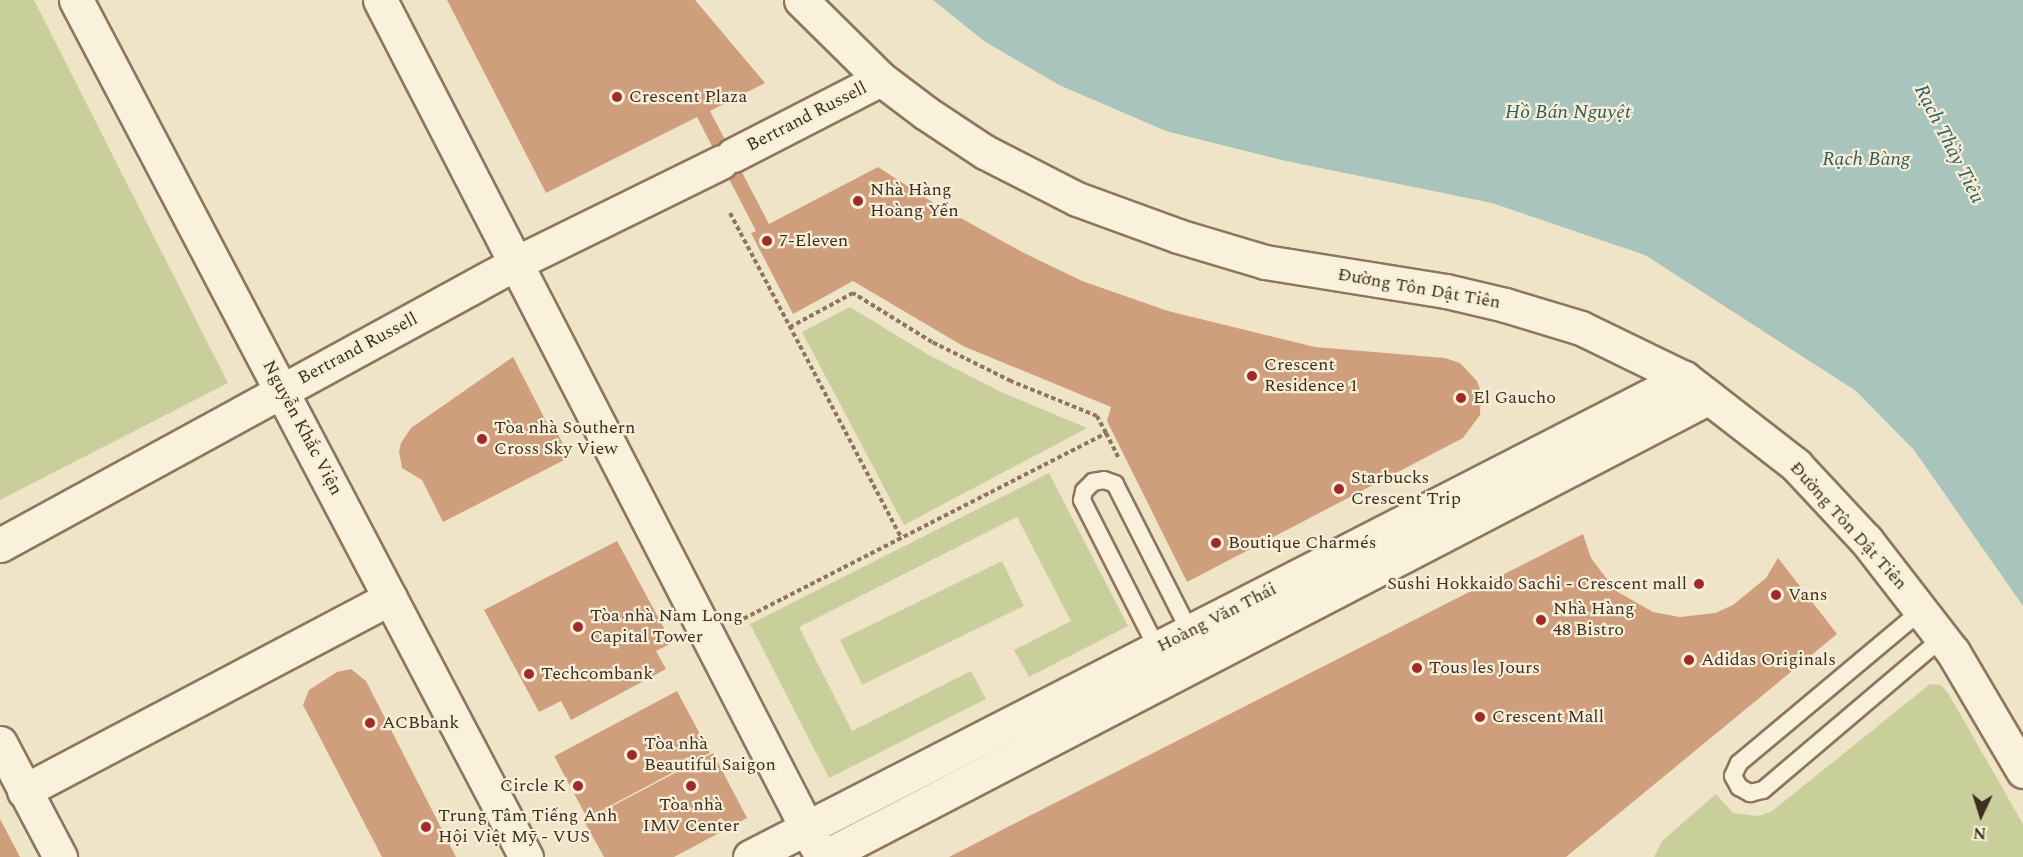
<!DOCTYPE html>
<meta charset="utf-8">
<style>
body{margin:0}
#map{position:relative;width:2023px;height:857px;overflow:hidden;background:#f0e4c8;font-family:Spectral,serif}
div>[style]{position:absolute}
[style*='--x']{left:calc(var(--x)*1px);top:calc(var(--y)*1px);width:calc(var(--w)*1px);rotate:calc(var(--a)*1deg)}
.green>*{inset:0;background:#c9cf9b;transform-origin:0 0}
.water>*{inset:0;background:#a9c4bc}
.building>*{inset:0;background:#cf9f7d;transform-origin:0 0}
.path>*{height:4px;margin-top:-2px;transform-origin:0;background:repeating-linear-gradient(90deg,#8d765c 0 4.5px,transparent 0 7.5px)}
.roads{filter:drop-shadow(2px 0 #8d765c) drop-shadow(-2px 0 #8d765c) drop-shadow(0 2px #8d765c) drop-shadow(0 -2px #8d765c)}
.lane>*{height:16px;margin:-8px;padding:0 8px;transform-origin:8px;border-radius:8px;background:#faf1dc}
.street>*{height:33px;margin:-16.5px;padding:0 16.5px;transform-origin:16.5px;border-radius:16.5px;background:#faf1dc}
.dots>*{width:16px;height:16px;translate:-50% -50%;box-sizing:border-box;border:3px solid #f7eed8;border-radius:50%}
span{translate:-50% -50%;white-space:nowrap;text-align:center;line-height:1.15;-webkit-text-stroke:4.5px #f7eed8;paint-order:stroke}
.poi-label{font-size:18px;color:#3d2e20}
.left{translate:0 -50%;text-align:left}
.right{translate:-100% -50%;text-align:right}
.street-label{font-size:18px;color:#3d2e20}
.water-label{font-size:20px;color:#2f5d5a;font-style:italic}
.north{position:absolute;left:1951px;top:785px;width:60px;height:60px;-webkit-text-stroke:4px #f7eed8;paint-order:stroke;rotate:184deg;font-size:16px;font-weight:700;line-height:24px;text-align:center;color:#3d2e20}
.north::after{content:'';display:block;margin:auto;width:21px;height:27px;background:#3d2e20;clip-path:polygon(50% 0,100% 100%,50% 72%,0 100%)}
</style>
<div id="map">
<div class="green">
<div style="clip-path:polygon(0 0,34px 0,228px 383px,0 500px)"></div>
<div style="clip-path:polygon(850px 307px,927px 354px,1001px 392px,1087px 428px,904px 525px,802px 332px)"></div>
<div style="clip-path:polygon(1049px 473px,1128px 626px,1029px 677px,1014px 650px,1071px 621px,1017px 517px,799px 627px,852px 731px,971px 671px,986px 699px,829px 778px,750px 624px)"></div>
<div style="left:1002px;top:561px;width:50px;height:180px;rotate:64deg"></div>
<div style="clip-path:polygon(1930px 684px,1941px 685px,1948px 693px,2023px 824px,2023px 857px,1654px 857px,1662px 841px,1716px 794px,1733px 813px,1758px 816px,1771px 812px)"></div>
</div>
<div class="water">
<div style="clip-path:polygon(933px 0,2023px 0,2023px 606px,1914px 450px,1856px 391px,1645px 255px,1492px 203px,1286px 161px,1166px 131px,1059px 85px,984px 41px)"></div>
</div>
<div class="building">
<div style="clip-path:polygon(447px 0,695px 0,765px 83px,710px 111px,769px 224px,878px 167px,932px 202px,1022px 252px,1082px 281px,1168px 311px,1315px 347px,1445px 358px,1460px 363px,1477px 381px,1481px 392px,1480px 415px,1463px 438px,1187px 582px,1107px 421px,1111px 407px,963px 346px,853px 281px,793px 314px,751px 233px,756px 231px,697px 117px,546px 193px)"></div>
<div style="clip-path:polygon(513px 357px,549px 427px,553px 425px,570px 457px,443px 522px,422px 480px,402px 468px,399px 451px,401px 443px,411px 428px)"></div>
<div style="clip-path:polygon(1583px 534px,1591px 558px,1616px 591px,1653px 612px,1680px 617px,1715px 613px,1733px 605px,1766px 578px,1778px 558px,1837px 634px,1566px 857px,949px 857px)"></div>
<div style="clip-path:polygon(617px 541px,672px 643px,656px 651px,666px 669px,571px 720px,561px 701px,539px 712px,484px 610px)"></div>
<div style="clip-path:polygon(351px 669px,366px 681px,456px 857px,382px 857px,303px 705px,309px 690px,337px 672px)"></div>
<div style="left:677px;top:691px;width:70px;height:139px;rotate:62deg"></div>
<div style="clip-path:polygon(713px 753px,747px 818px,674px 857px,604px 857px,584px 821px)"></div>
<div style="clip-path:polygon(0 819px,20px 857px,0 857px)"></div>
</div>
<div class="path">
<div style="--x:730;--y:213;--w:365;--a:62.2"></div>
<div style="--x:1106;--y:433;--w:29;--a:63"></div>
<div style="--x:737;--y:622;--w:415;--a:-27.1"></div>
<div style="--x:1106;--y:433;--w:19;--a:-118"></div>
<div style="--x:1097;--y:416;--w:93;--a:-157.9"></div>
<div style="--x:1011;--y:381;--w:88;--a:-153.7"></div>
<div style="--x:932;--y:342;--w:93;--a:-148.2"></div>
<div style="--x:853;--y:293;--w:72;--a:151.6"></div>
</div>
<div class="roads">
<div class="lane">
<div style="--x:1922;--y:610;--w:239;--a:140.1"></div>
<div style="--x:1739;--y:763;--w:14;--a:115"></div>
<div style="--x:1733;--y:776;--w:13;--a:61"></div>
<div style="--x:1739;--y:787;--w:13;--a:29"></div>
<div style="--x:1750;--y:793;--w:13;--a:-13"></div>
<div style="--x:1763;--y:790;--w:235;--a:-40.3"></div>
<div style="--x:1157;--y:648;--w:166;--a:-116.9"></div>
<div style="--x:1082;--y:500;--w:9;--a:-77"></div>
<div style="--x:1084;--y:491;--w:13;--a:-45"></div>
<div style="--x:1093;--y:482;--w:11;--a:-10"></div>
<div style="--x:1104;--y:480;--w:12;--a:20"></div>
<div style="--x:1115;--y:484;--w:166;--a:63.1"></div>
</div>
<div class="street">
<div style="--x:76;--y:0;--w:968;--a:62.3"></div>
<div style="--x:380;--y:0;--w:952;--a:62.73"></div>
<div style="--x:801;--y:0;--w:112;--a:44.6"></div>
<div style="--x:881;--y:79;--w:56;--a:37.1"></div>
<div style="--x:926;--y:113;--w:71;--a:33.5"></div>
<div style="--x:985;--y:152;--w:103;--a:27.1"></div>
<div style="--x:1077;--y:199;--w:108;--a:20.1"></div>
<div style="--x:1178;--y:236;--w:91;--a:16.6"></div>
<div style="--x:1265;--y:262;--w:183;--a:9.1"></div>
<div style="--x:1446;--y:291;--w:61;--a:13.3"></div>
<div style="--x:1505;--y:305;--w:79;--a:16.8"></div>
<div style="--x:1581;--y:328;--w:114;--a:25.9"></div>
<div style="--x:1684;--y:378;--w:142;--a:37.8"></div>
<div style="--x:1796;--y:465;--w:103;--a:47"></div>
<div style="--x:1866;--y:540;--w:142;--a:52.2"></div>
<div style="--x:1953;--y:652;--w:138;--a:59.5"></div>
<div style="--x:733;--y:155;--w:166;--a:-27.2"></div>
<div style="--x:0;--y:545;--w:590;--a:-28.65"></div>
<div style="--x:518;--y:262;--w:226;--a:-26.2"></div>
<div style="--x:0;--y:743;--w:129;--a:62.2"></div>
<div style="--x:24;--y:791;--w:414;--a:-27.8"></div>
<div style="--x:750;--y:857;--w:1050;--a:-27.15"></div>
<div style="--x:824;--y:857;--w:997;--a:-27.46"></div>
</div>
</div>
<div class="dots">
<div style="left:617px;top:97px;background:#9e2a2b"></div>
<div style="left:858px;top:201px;background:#9e2a2b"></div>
<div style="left:767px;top:241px;background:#9e2a2b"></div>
<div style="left:1252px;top:376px;background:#9e2a2b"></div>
<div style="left:1461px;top:398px;background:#9e2a2b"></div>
<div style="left:482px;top:439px;background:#9e2a2b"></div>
<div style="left:1339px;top:489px;background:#9e2a2b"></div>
<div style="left:1216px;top:543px;background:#9e2a2b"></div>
<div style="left:1699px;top:584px;background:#9e2a2b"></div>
<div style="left:1776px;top:595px;background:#9e2a2b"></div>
<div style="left:1541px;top:620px;background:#9e2a2b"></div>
<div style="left:578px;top:627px;background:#9e2a2b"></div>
<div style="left:1689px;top:660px;background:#9e2a2b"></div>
<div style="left:1417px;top:668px;background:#9e2a2b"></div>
<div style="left:529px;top:674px;background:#9e2a2b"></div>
<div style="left:1480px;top:717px;background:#9e2a2b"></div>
<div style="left:370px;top:723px;background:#9e2a2b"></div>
<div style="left:632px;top:755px;background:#9e2a2b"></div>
<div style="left:578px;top:786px;background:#9e2a2b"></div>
<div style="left:691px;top:786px;background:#9e2a2b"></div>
<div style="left:426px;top:827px;background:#9e2a2b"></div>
</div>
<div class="poi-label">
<span class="left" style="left:629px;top:97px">Crescent Plaza</span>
<span class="left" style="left:870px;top:201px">Nhà Hàng<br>Hoàng Yến</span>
<span class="left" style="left:779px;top:241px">7-Eleven</span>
<span class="left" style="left:1264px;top:376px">Crescent<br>Residence 1</span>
<span class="left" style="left:1473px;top:398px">El Gaucho</span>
<span class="left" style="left:494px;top:439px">Tòa nhà Southern<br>Cross Sky View</span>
<span class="left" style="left:1351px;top:489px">Starbucks<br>Crescent Trip</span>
<span class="left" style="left:1228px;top:543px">Boutique Charmés</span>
<span class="right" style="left:1687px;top:584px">Sushi Hokkaido Sachi - Crescent mall</span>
<span class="left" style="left:1788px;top:595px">Vans</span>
<span class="left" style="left:1553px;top:620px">Nhà Hàng<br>48 Bistro</span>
<span class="left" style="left:590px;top:627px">Tòa nhà Nam Long<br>Capital Tower</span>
<span class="left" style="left:1701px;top:660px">Adidas Originals</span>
<span class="left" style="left:1429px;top:668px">Tous les Jours</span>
<span class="left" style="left:541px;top:674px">Techcombank</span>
<span class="left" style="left:1492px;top:717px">Crescent Mall</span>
<span class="left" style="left:382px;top:723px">ACBbank</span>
<span class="left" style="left:644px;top:755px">Tòa nhà<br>Beautiful Saigon</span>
<span class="right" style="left:566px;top:786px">Circle K</span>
<span style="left:691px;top:816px">Tòa nhà<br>IMV Center</span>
<span class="left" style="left:438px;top:827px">Trung Tâm Tiếng Anh<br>Hội Việt Mỹ - VUS</span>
</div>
<div class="street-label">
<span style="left:807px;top:117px;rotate:-27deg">Bertrand Russell</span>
<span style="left:1419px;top:289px;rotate:10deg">Đường Tôn Dật Tiên</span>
<span style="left:358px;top:349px;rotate:-28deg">Bertrand Russell</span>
<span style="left:302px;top:428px;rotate:62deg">Nguyễn Khắc Viện</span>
<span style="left:1848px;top:526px;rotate:48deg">Đường Tôn Dật Tiên</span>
<span style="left:1217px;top:618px;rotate:-27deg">Hoàng Văn Thái</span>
</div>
<div class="water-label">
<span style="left:1568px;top:112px">Hồ Bán Nguyệt</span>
<span style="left:1949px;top:144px;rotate:63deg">Rạch Thầy Tiêu</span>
<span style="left:1866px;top:159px">Rạch Bàng</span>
</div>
<div class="north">N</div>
</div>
